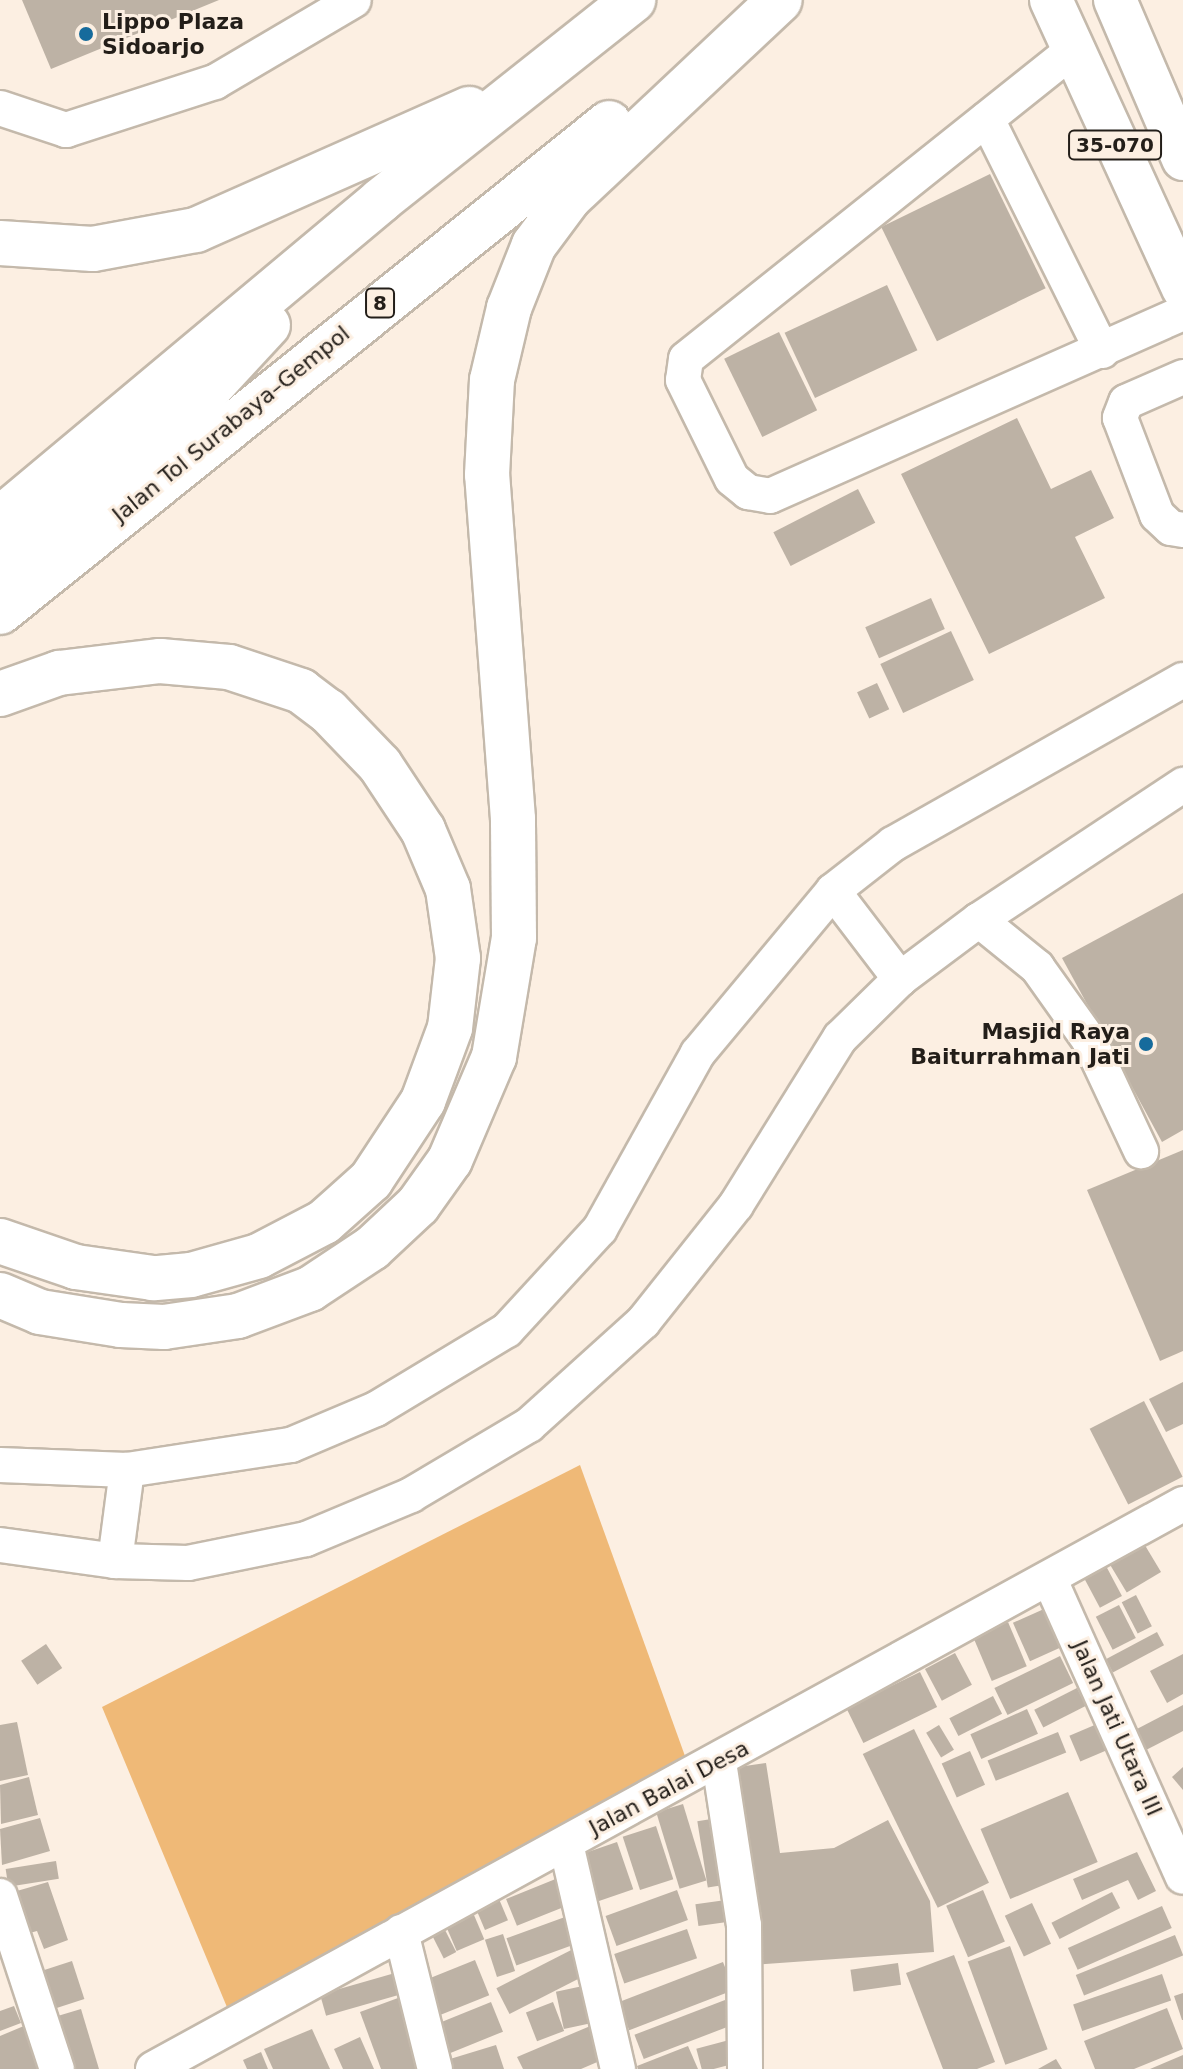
<!DOCTYPE html>
<meta charset="utf-8">
<style>
body{margin:0}
#map{position:relative;width:1183px;height:2069px;overflow:hidden;background:#fcefe2;font-family:"DejaVu Sans",sans-serif}
div>[style]{position:absolute}
[style*='--x']{left:calc(var(--x)*1px);top:calc(var(--y)*1px);width:calc(var(--w)*1px);rotate:calc(var(--a)*1deg)}
.green>*{inset:0;background:#efb977}
.building>*{inset:0;background:#bdb2a5;transform-origin:0 0}
.roads{filter:drop-shadow(2px 0 #c4b9ab) drop-shadow(-2px 0 #c4b9ab) drop-shadow(0 2px #c4b9ab) drop-shadow(0 -2px #c4b9ab)}
.minor>*{height:34px;margin:-17px;padding:0 17px;transform-origin:17px;border-radius:17px;background:#fff}
.major>*{height:42px;margin:-21px;padding:0 21px;transform-origin:21px;border-radius:21px;background:#fff}
.highway>*{height:44px;margin:-22px;padding:0 22px;transform-origin:22px;border-radius:22px;background:#fff}
.dots>*{width:22px;height:22px;translate:-50% -50%;box-sizing:border-box;border:4px solid #fcefe2;border-radius:50%}
span{translate:-50% -50%;white-space:nowrap;text-align:center;line-height:1.15;-webkit-text-stroke:6px #fcefe2;paint-order:stroke}
.shield-label span{padding:2px 6px;background:#fcefe2;border:2px solid;border-radius:6px;-webkit-text-stroke-width:0}
.shield-label{font-size:20px;color:#231e19;font-weight:700}
.poi-label{font-size:22px;color:#231e19;font-weight:700}
.left{translate:0 -50%;text-align:left}
.right{translate:-100% -50%;text-align:right}
.street-label{font-size:22px;color:#231e19}
</style>
<div id="map">
<div class="green">
<div style="clip-path:polygon(580px 1465px,685px 1756px,229px 2012px,102px 1707px)"></div>
</div>
<div class="building">
<div style="clip-path:polygon(22px 0,219px 0,51px 69px)"></div>
<div style="left:990px;top:174px;width:127px;height:121px;rotate:64deg"></div>
<div style="left:887px;top:285px;width:72px;height:113px;rotate:65deg"></div>
<div style="left:779px;top:332px;width:87px;height:61px;rotate:64deg"></div>
<div style="clip-path:polygon(1017px 418px,1051px 489px,1091px 470px,1114px 518px,1075px 537px,1105px 598px,989px 654px,901px 474px)"></div>
<div style="left:858px;top:489px;width:38px;height:95px;rotate:63deg"></div>
<div style="left:931px;top:598px;width:34px;height:72px;rotate:66deg"></div>
<div style="left:951px;top:631px;width:54px;height:78px;rotate:65deg"></div>
<div style="left:877px;top:683px;width:29px;height:22px;rotate:65deg"></div>
<div style="clip-path:polygon(1183px 893px,1183px 1130px,1162px 1142px,1062px 958px)"></div>
<div style="clip-path:polygon(1183px 1150px,1183px 1351px,1160px 1361px,1087px 1190px)"></div>
<div style="clip-path:polygon(1183px 1382px,1183px 1424px,1166px 1432px,1149px 1399px)"></div>
<div style="left:1144px;top:1401px;width:85px;height:61px;rotate:63deg"></div>
<div style="left:1143px;top:1542px;width:35px;height:40px;rotate:59deg"></div>
<div style="left:1106px;top:1566px;width:34px;height:25px;rotate:62deg"></div>
<div style="left:1136px;top:1595px;width:35px;height:16px;rotate:63deg"></div>
<div style="left:1119px;top:1605px;width:37px;height:26px;rotate:63deg"></div>
<div style="left:1044px;top:1609px;width:42px;height:34px;rotate:66deg"></div>
<div style="left:1008px;top:1622px;width:48px;height:38px;rotate:67deg"></div>
<div style="left:1157px;top:1632px;width:15px;height:58px;rotate:62deg"></div>
<div style="left:46px;top:1644px;width:29px;height:30px;rotate:56deg"></div>
<div style="left:955px;top:1653px;width:36px;height:34px;rotate:62deg"></div>
<div style="clip-path:polygon(1183px 1654px,1183px 1694px,1167px 1703px,1150px 1671px)"></div>
<div style="left:1060px;top:1656px;width:30px;height:73px;rotate:64deg"></div>
<div style="left:920px;top:1672px;width:39px;height:82px;rotate:64deg"></div>
<div style="left:1077px;top:1688px;width:20px;height:48px;rotate:63deg"></div>
<div style="left:993px;top:1696px;width:20px;height:49px;rotate:63deg"></div>
<div style="clip-path:polygon(1183px 1705px,1183px 1731px,1146px 1750px,1135px 1730px)"></div>
<div style="left:1027px;top:1709px;width:27px;height:62px;rotate:66deg"></div>
<div style="clip-path:polygon(17px 1722px,28px 1775px,0 1781px,0 1725px)"></div>
<div style="left:1097px;top:1724px;width:28px;height:30px;rotate:67deg"></div>
<div style="left:939px;top:1725px;width:29px;height:15px;rotate:59deg"></div>
<div style="left:914px;top:1729px;width:171px;height:57px;rotate:64deg"></div>
<div style="left:1058px;top:1732px;width:22px;height:76px;rotate:68deg"></div>
<div style="left:970px;top:1751px;width:37px;height:31px;rotate:66deg"></div>
<div style="clip-path:polygon(766px 1763px,780px 1853px,834px 1848px,888px 1820px,930px 1901px,934px 1952px,752px 1965px,724px 1769px)"></div>
<div style="clip-path:polygon(1183px 1767px,1183px 1790px,1172px 1777px)"></div>
<div style="clip-path:polygon(29px 1777px,38px 1815px,1px 1824px,0 1785px)"></div>
<div style="left:1068px;top:1792px;width:76px;height:95px;rotate:67deg"></div>
<div style="left:683px;top:1804px;width:80px;height:28px;rotate:73deg"></div>
<div style="left:724px;top:1817px;width:67px;height:27px;rotate:81deg"></div>
<div style="clip-path:polygon(40px 1818px,50px 1851px,2px 1865px,0 1829px)"></div>
<div style="left:656px;top:1826px;width:56px;height:35px;rotate:72deg"></div>
<div style="left:617px;top:1842px;width:50px;height:37px;rotate:71deg"></div>
<div style="clip-path:polygon(1137px 1852px,1156px 1891px,1138px 1900px,1128px 1880px,1082px 1900px,1073px 1879px)"></div>
<div style="left:56px;top:1861px;width:18px;height:51px;rotate:81deg"></div>
<div style="left:558px;top:1878px;width:29px;height:56px;rotate:68deg"></div>
<div style="clip-path:polygon(48px 1882px,68px 1940px,44px 1949px,37px 1931px,15px 1937px,3px 1895px)"></div>
<div style="left:677px;top:1890px;width:32px;height:76px;rotate:70deg"></div>
<div style="left:983px;top:1890px;width:56px;height:40px;rotate:67deg"></div>
<div style="left:1112px;top:1892px;width:18px;height:68px;rotate:63deg"></div>
<div style="left:499px;top:1899px;width:23px;height:25px;rotate:67deg"></div>
<div style="left:733px;top:1899px;width:22px;height:38px;rotate:82deg"></div>
<div style="left:1032px;top:1903px;width:45px;height:30px;rotate:65deg"></div>
<div style="left:1162px;top:1906px;width:24px;height:103px;rotate:66deg"></div>
<div style="left:471px;top:1908px;width:34px;height:30px;rotate:67deg"></div>
<div style="left:576px;top:1913px;width:29px;height:74px;rotate:70deg"></div>
<div style="left:444px;top:1928px;width:27px;height:14px;rotate:63deg"></div>
<div style="left:687px;top:1929px;width:31px;height:77px;rotate:71deg"></div>
<div style="left:503px;top:1934px;width:39px;height:19px;rotate:72deg"></div>
<div style="left:1175px;top:1935px;width:22px;height:107px;rotate:68deg"></div>
<div style="left:581px;top:1945px;width:29px;height:95px;rotate:63deg"></div>
<div style="left:1010px;top:1946px;width:110px;height:45px;rotate:70deg"></div>
<div style="clip-path:polygon(954px 1955px,995px 2062px,977px 2069px,943px 2069px,906px 1973px)"></div>
<div style="left:475px;top:1960px;width:38px;height:61px;rotate:68deg"></div>
<div style="left:72px;top:1961px;width:40px;height:38px;rotate:72deg"></div>
<div style="left:723px;top:1962px;width:30px;height:112px;rotate:69deg"></div>
<div style="left:898px;top:1963px;width:22px;height:48px;rotate:82deg"></div>
<div style="left:395px;top:1973px;width:22px;height:78px;rotate:74deg"></div>
<div style="left:1162px;top:1974px;width:28px;height:94px;rotate:71deg"></div>
<div style="left:597px;top:1983px;width:38px;height:42px;rotate:78deg"></div>
<div style="clip-path:polygon(1183px 1993px,1183px 2020px,1182px 2020px,1174px 1996px)"></div>
<div style="clip-path:polygon(398px 1998px,423px 2066px,415px 2069px,381px 2069px,360px 2012px)"></div>
<div style="left:725px;top:2000px;width:26px;height:97px;rotate:69deg"></div>
<div style="left:491px;top:2002px;width:32px;height:66px;rotate:68deg"></div>
<div style="left:553px;top:2002px;width:31px;height:29px;rotate:69deg"></div>
<div style="clip-path:polygon(14px 2006px,21px 2023px,0 2031px,0 2011px)"></div>
<div style="clip-path:polygon(1167px 2008px,1183px 2049px,1134px 2069px,1095px 2069px,1084px 2041px)"></div>
<div style="clip-path:polygon(81px 2009px,99px 2069px,67px 2069px,51px 2018px)"></div>
<div style="clip-path:polygon(31px 2023px,51px 2069px,0 2069px,0 2036px)"></div>
<div style="clip-path:polygon(595px 2024px,609px 2057px,581px 2069px,523px 2069px,517px 2057px)"></div>
<div style="clip-path:polygon(312px 2029px,330px 2069px,273px 2069px,264px 2049px)"></div>
<div style="clip-path:polygon(360px 2037px,374px 2069px,343px 2069px,334px 2049px)"></div>
<div style="left:733px;top:2039px;width:24px;height:38px;rotate:75deg"></div>
<div style="clip-path:polygon(496px 2045px,504px 2069px,453px 2069px,450px 2059px)"></div>
<div style="clip-path:polygon(688px 2046px,698px 2069px,638px 2069px,637px 2066px)"></div>
<div style="clip-path:polygon(261px 2052px,268px 2069px,247px 2069px,243px 2060px)"></div>
<div style="clip-path:polygon(1183px 2055px,1183px 2069px,1150px 2069px)"></div>
<div style="clip-path:polygon(1056px 2059px,1062px 2069px,1038px 2069px)"></div>
</div>
<div class="roads">
<div class="minor">
<div style="--x:1073;--y:50;--w:495;--a:141.4"></div>
<div style="--x:686;--y:359;--w:21;--a:98"></div>
<div style="--x:683;--y:380;--w:110;--a:63.7"></div>
<div style="--x:732;--y:479;--w:21;--a:39"></div>
<div style="--x:748;--y:492;--w:22;--a:10"></div>
<div style="--x:770;--y:496;--w:452;--a:-23.9"></div>
<div style="--x:0;--y:108;--w:70;--a:18.4"></div>
<div style="--x:66;--y:130;--w:157;--a:-17.9"></div>
<div style="--x:215;--y:82;--w:161;--a:-30.5"></div>
<div style="--x:987;--y:119;--w:259;--a:63.6"></div>
<div style="--x:1183;--y:377;--w:62;--a:156.3"></div>
<div style="--x:1126;--y:402;--w:17;--a:111"></div>
<div style="--x:1120;--y:418;--w:104;--a:69.1"></div>
<div style="--x:1157;--y:515;--w:19;--a:43"></div>
<div style="--x:1171;--y:528;--w:12;--a:9"></div>
<div style="--x:833;--y:891;--w:111;--a:52.7"></div>
<div style="--x:979;--y:920;--w:75;--a:39"></div>
<div style="--x:1037;--y:967;--w:90;--a:54.5"></div>
<div style="--x:1089;--y:1040;--w:123;--a:64.9"></div>
<div style="--x:0;--y:1465;--w:127;--a:2.3"></div>
<div style="--x:127;--y:1470;--w:166;--a:-8.7"></div>
<div style="--x:291;--y:1445;--w:92;--a:-23"></div>
<div style="--x:376;--y:1409;--w:153;--a:-31.1"></div>
<div style="--x:507;--y:1330;--w:137;--a:-47.4"></div>
<div style="--x:600;--y:1229;--w:201;--a:-60.9"></div>
<div style="--x:698;--y:1053;--w:211;--a:-50.2"></div>
<div style="--x:833;--y:891;--w:76;--a:-38.1"></div>
<div style="--x:893;--y:844;--w:333;--a:-29.5"></div>
<div style="--x:0;--y:1545;--w:116;--a:7.9"></div>
<div style="--x:115;--y:1561;--w:73;--a:1.6"></div>
<div style="--x:188;--y:1563;--w:120;--a:-11.5"></div>
<div style="--x:306;--y:1539;--w:114;--a:-22.7"></div>
<div style="--x:411;--y:1495;--w:137;--a:-30.7"></div>
<div style="--x:529;--y:1425;--w:154;--a:-42.1"></div>
<div style="--x:643;--y:1322;--w:149;--a:-51.5"></div>
<div style="--x:736;--y:1205;--w:197;--a:-58.1"></div>
<div style="--x:840;--y:1038;--w:84;--a:-44.5"></div>
<div style="--x:900;--y:979;--w:99;--a:-36.8"></div>
<div style="--x:979;--y:920;--w:245;--a:-33.5"></div>
<div style="--x:115;--y:1561;--w:92;--a:-82.5"></div>
<div style="--x:1050;--y:1580;--w:325;--a:65.9"></div>
<div style="--x:719;--y:1762;--w:165;--a:81.3"></div>
<div style="--x:744;--y:1925;--w:144;--a:89.6"></div>
<div style="--x:566;--y:1844;--w:231;--a:77"></div>
<div style="--x:0;--y:1896;--w:182;--a:71.8"></div>
<div style="--x:401;--y:1932;--w:141;--a:76.1"></div>
<div style="--x:153;--y:2069;--w:1175;--a:-28.75"></div>
</div>
<div class="major">
<div style="--x:1051;--y:0;--w:317;--a:65.4"></div>
<div style="--x:1115;--y:0;--w:173;--a:66.8"></div>
</div>
<div class="highway">
<div style="--x:0;--y:243;--w:93;--a:3.7"></div>
<div style="--x:93;--y:249;--w:105;--a:-10.5"></div>
<div style="--x:196;--y:230;--w:299;--a:-23.9"></div>
<div style="--x:0;--y:519;--w:497;--a:-39.9"></div>
<div style="--x:381;--y:200;--w:322;--a:-38.4"></div>
<div style="--x:0;--y:566;--w:233;--a:-39.1"></div>
<div style="--x:181;--y:419;--w:128;--a:-47.2"></div>
<div style="--x:0;--y:612;--w:781;--a:-38.76"></div>
<div style="--x:0;--y:694;--w:63;--a:-19.6"></div>
<div style="--x:59;--y:673;--w:102;--a:-6.8"></div>
<div style="--x:160;--y:661;--w:69;--a:5"></div>
<div style="--x:229;--y:667;--w:76;--a:18.4"></div>
<div style="--x:301;--y:691;--w:34;--a:37"></div>
<div style="--x:328;--y:711;--w:75;--a:46.1"></div>
<div style="--x:380;--y:765;--w:78;--a:56.5"></div>
<div style="--x:423;--y:830;--w:64;--a:67"></div>
<div style="--x:448;--y:889;--w:70;--a:81.8"></div>
<div style="--x:458;--y:958;--w:70;--a:96.5"></div>
<div style="--x:450;--y:1028;--w:78;--a:110.3"></div>
<div style="--x:423;--y:1101;--w:95;--a:123.4"></div>
<div style="--x:371;--y:1180;--w:63;--a:138.2"></div>
<div style="--x:324;--y:1222;--w:73;--a:152.4"></div>
<div style="--x:259;--y:1256;--w:71;--a:164.4"></div>
<div style="--x:191;--y:1275;--w:38;--a:175"></div>
<div style="--x:153;--y:1278;--w:78;--a:-171.9"></div>
<div style="--x:76;--y:1267;--w:80;--a:-161.1"></div>
<div style="--x:0;--y:1295;--w:43;--a:23"></div>
<div style="--x:40;--y:1312;--w:82;--a:9.1"></div>
<div style="--x:121;--y:1325;--w:43;--a:2.7"></div>
<div style="--x:164;--y:1327;--w:75;--a:-8.5"></div>
<div style="--x:238;--y:1316;--w:77;--a:-20.6"></div>
<div style="--x:310;--y:1289;--w:74;--a:-33.5"></div>
<div style="--x:372;--y:1248;--w:63;--a:-43.1"></div>
<div style="--x:418;--y:1205;--w:55;--a:-54.6"></div>
<div style="--x:450;--y:1160;--w:112;--a:-66.9"></div>
<div style="--x:494;--y:1057;--w:121;--a:-80.5"></div>
<div style="--x:514;--y:938;--w:119;--a:-90.5"></div>
<div style="--x:513;--y:819;--w:345;--a:-94.3"></div>
<div style="--x:487;--y:475;--w:95;--a:-87"></div>
<div style="--x:492;--y:380;--w:74;--a:-76.7"></div>
<div style="--x:509;--y:308;--w:68;--a:-68.4"></div>
<div style="--x:534;--y:245;--w:59;--a:-53.3"></div>
<div style="--x:569;--y:198;--w:289;--a:-43.2"></div>
</div>
</div>
<div class="dots">
<div style="left:86px;top:34px;background:#166b9c"></div>
<div style="left:1146px;top:1044px;background:#166b9c"></div>
</div>
<div class="shield-label">
<span style="left:1115px;top:145px">35-070</span>
<span style="left:380px;top:303px">8</span>
</div>
<div class="poi-label">
<span class="left" style="left:102px;top:34px">Lippo Plaza<br>Sidoarjo</span>
<span class="right" style="left:1130px;top:1044px">Masjid Raya<br>Baiturrahman Jati</span>
</div>
<div class="street-label">
<span style="left:231px;top:424px;rotate:-39deg">Jalan Tol Surabaya–Gempol</span>
<span style="left:1117px;top:1728px;rotate:66deg">Jalan Jati Utara III</span>
<span style="left:669px;top:1788px;rotate:-28deg">Jalan Balai Desa</span>
</div>
</div>
